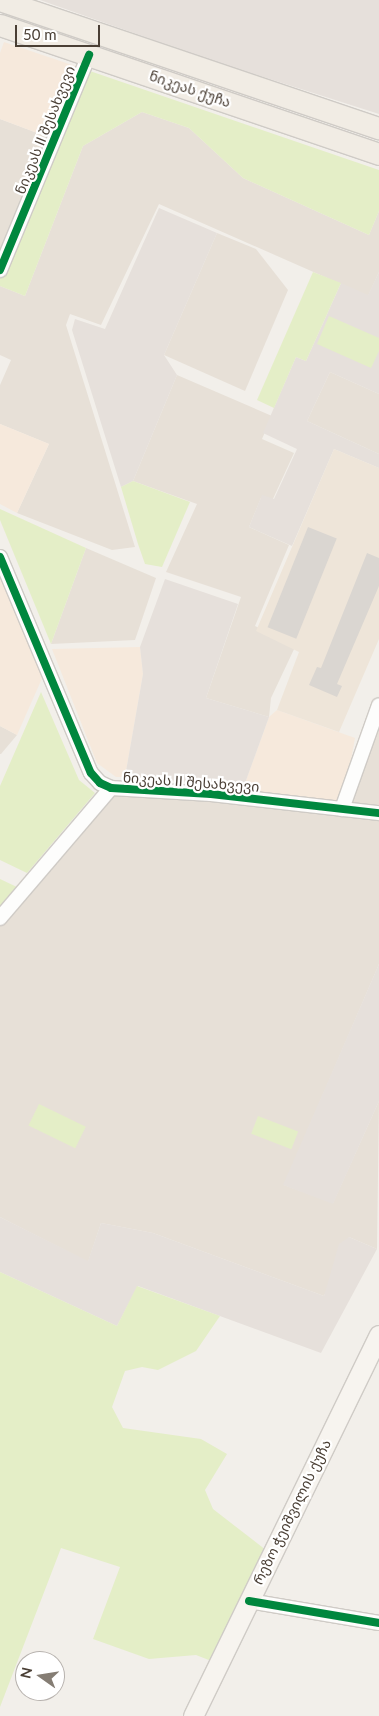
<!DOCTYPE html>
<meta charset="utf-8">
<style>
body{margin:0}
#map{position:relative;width:379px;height:1716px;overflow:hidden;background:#f2efea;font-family:Lato,"Noto Sans Georgian",sans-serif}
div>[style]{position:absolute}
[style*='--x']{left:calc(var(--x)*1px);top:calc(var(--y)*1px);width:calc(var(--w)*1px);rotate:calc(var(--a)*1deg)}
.residential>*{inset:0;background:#e7e0d7}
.commercial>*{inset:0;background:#f6e9dc}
.industrial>*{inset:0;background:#e6e0db}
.education>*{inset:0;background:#eee5d9}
.green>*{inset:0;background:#e4eec7;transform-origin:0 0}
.building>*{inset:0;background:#dad6d1;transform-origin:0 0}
.roads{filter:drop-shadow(1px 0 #cfcbc6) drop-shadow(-1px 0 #cfcbc6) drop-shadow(0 1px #cfcbc6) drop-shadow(0 -1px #cfcbc6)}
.minor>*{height:14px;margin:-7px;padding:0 7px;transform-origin:7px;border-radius:7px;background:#fdfdfc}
.secondary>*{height:19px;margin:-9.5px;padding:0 9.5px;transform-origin:9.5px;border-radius:9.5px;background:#f7f4ef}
.primary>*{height:21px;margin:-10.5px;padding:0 10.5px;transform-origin:10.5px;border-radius:10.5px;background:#f1ece4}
.cycleway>*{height:8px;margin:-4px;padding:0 4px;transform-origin:4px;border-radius:4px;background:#00873e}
span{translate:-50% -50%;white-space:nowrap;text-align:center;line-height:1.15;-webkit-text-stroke:4.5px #fff;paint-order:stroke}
.street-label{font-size:14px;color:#4a3f35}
.north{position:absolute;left:15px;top:1651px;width:50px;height:50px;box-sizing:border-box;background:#fff;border:1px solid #b7b2ae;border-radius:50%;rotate:283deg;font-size:14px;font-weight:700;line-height:20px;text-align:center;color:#4a3f35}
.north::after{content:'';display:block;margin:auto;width:18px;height:22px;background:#857d74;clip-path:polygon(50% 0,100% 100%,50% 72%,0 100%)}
.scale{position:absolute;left:15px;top:25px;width:85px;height:22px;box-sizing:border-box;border:2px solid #4a3f35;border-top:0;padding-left:6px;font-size:15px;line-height:18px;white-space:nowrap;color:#4a3f35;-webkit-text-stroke:4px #fff;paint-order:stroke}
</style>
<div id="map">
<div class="residential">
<div style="clip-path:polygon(142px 112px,189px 128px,243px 178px,369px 235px,379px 211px,379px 272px,368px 296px,159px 204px,101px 325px,70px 314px,66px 325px,135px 547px,112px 550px,17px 513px,49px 444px,0 424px,0 385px,11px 360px,0 355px,0 286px,25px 296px,83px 146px)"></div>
<div style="clip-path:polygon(0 119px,56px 140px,0 270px)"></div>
<div style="clip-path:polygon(217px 233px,256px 249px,288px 290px,245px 391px,164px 355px)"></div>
<div style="clip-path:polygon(330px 372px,379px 394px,379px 454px,307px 421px)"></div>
<div style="clip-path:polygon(177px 375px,272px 416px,262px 439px,294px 453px,272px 501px,261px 498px,249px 527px,289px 545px,255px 626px,296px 645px,271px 698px,269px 717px,206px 698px,241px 597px,166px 572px,197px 504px,133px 481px)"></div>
<div style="clip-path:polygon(86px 548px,156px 578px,135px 640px,51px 644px)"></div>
<div style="clip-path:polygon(379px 705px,379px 964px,284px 1185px,333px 1203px,379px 1101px,377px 1249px,349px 1237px,324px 1296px,153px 1233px,101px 1223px,88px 1262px,0 1217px,0 918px,111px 788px,342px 809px)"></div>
<div style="clip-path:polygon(0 726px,17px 735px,1px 754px,0 754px)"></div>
</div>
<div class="commercial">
<div style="clip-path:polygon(4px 42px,84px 69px,56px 140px,0 119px,0 53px)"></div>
<div style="clip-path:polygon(0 424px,49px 444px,17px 513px,0 504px)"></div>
<div style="clip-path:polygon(0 557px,47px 667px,17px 735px,0 726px)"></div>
<div style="clip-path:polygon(140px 647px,143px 674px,125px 777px,116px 777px,97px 763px,52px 649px)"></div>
<div style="clip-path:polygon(277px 710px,355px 738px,342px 809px,240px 797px,269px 717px)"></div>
</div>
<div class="industrial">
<div style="clip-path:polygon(40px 0,379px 0,379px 114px,213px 61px)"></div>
<div style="clip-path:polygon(159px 208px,217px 233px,164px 355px,177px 375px,133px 481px,121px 487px,72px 330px,75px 319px,105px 329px)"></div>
<div style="clip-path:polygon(379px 272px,379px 394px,330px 372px,307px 421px,379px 454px,379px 468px,334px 449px,292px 546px,249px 527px,262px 495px,274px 499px,297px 449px,263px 433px,296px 357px,306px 361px,341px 283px,368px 295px)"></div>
<div style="clip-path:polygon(165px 579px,238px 604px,206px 698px,269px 717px,244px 786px,125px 777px,143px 674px,140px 647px)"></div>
<div style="clip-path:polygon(379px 964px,379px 1101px,333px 1204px,283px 1185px)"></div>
<div style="clip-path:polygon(0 1217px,88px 1261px,101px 1223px,153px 1233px,324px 1296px,339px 1244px,349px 1237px,377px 1249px,321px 1353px,138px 1286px,117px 1326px,0 1272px)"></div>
</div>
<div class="education">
<div style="clip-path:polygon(334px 449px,379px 468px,379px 639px,339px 732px,277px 710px,299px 652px,256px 631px)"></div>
</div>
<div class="green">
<div style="clip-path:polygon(84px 69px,379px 170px,379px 211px,369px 235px,243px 178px,189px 128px,142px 112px,83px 146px,25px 296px,0 286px,0 270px)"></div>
<div style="clip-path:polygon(313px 272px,341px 283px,306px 361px,296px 357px,274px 408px,257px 400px)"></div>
<div style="clip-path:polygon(329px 316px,379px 338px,379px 351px,371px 368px,317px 344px)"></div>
<div style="clip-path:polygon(133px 481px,190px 502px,162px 567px,145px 564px,138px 544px,121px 487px)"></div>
<div style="clip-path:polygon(0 509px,86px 548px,51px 644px,0 520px)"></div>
<div style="clip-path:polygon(41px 692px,79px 780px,95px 793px,27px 873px,0 860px,0 786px)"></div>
<div style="clip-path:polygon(0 879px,19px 888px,0 909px)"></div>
<div style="left:39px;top:1104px;width:52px;height:24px;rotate:26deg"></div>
<div style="left:258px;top:1116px;width:43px;height:19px;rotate:21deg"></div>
<div style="clip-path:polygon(0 1272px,117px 1326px,137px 1286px,220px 1316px,196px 1351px,158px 1370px,142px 1367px,125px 1371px,112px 1407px,123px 1428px,201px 1439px,227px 1454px,205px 1490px,213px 1509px,271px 1554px,219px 1664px,196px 1655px,149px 1659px,93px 1639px,120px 1567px,61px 1548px,0 1707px)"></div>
</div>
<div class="building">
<div style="left:308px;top:527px;width:31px;height:108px;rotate:22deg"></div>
<div style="clip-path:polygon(367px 553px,379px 558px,379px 586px,337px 684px,342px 686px,337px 697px,309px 685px,317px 667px,321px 668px)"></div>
</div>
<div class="roads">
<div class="minor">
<div style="--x:0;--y:270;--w:233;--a:-67.5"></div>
<div style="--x:0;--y:557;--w:234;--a:67.2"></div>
<div style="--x:91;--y:773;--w:13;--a:48"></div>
<div style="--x:100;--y:783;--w:12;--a:24"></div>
<div style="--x:111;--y:788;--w:100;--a:3.4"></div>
<div style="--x:211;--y:794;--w:169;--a:6.5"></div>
<div style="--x:342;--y:809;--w:110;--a:-70.4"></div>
<div style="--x:0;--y:918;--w:171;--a:-49.5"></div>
<div style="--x:249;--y:1601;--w:132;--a:9.6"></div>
</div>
<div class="secondary">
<div style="--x:193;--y:1716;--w:424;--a:-64"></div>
</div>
<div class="primary">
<div style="--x:0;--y:0;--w:400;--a:18.7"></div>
<div style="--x:0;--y:25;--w:400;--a:18.8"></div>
</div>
</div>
<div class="cycleway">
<div style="--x:0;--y:270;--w:233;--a:-67.5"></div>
<div style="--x:0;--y:557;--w:234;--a:67.2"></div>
<div style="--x:91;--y:773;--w:13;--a:48"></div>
<div style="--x:100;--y:783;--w:12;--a:24"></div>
<div style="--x:111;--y:788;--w:100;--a:3.4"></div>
<div style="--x:211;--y:794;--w:169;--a:6.5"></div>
<div style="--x:249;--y:1601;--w:132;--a:9.6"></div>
</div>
<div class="street-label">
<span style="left:190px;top:89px;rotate:19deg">ნიკეას ქუჩა</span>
<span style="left:45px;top:130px;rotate:-68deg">ნიკეას II შესახვევი</span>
<span style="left:191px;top:782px;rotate:4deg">ნიკეას II შესახვევი</span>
<span style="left:292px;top:1512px;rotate:-64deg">რეზო ჭეიშვილის ქუჩა</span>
</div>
<div class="north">N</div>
<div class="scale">50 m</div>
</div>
